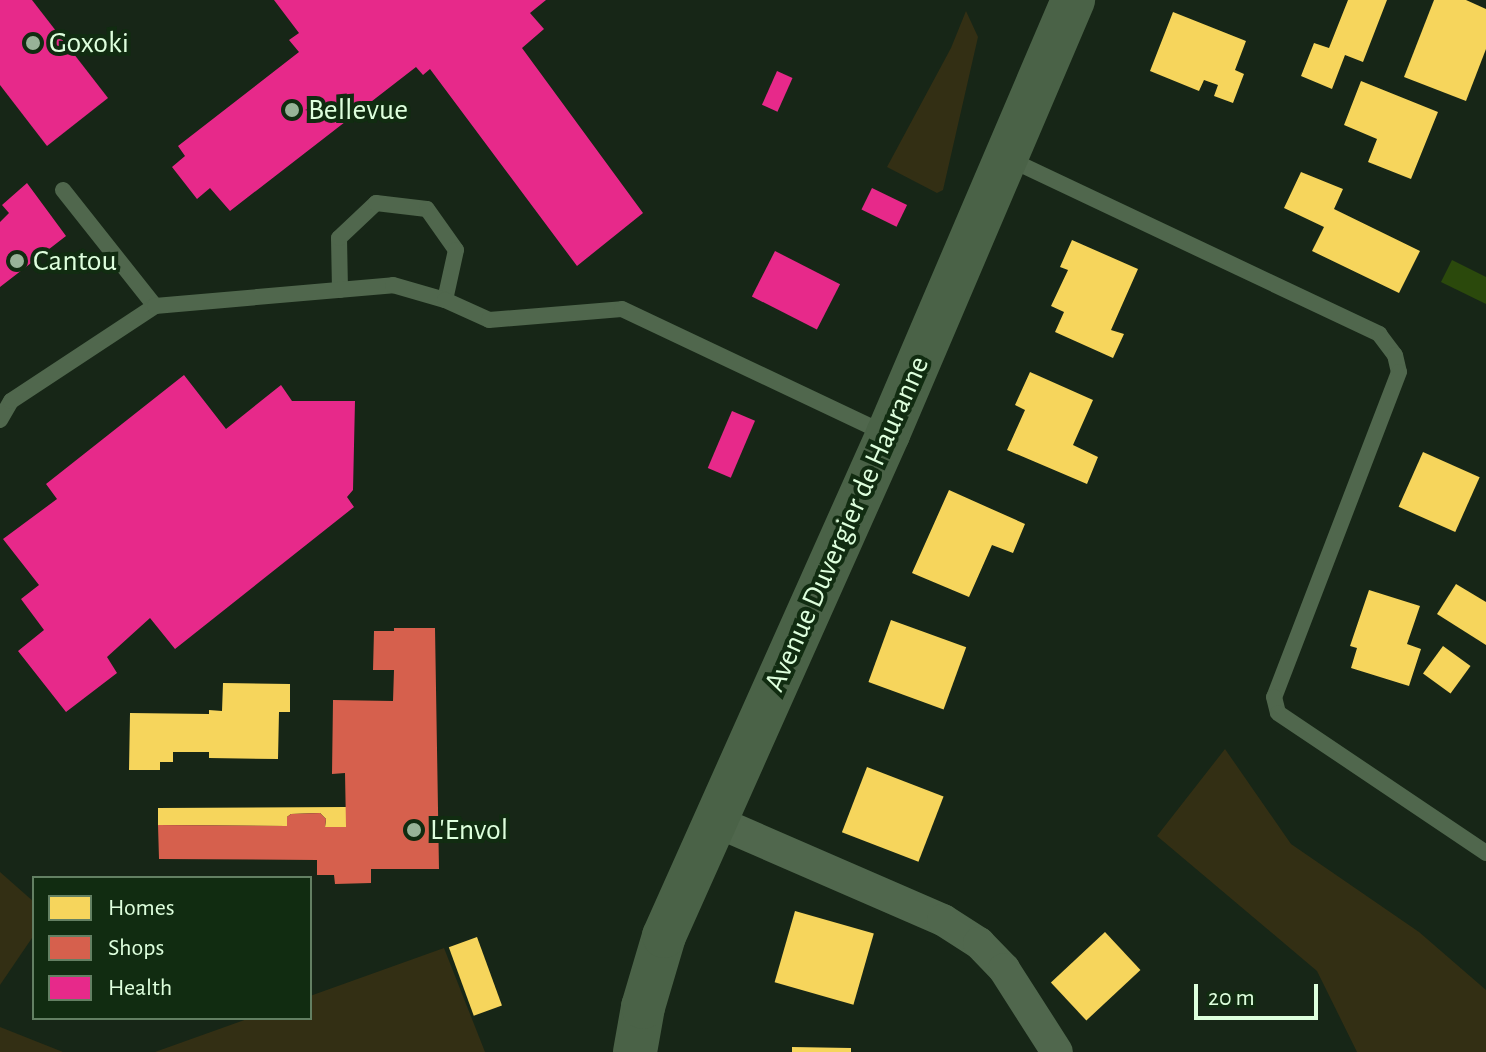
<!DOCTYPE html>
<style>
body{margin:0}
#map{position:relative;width:1486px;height:1052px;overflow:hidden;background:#172617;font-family:"Alegreya Sans",sans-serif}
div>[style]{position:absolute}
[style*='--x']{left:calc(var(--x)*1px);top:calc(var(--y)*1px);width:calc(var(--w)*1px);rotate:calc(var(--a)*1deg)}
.green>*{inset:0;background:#332f14}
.water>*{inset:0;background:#2b490c}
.homes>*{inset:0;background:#f6d55c;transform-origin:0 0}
.shops>*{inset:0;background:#d6604d}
.health>*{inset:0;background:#e7298a;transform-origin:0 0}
.lane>*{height:16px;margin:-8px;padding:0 8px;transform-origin:8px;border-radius:8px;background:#50674d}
.street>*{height:32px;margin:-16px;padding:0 16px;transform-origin:16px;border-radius:16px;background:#50674d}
.secondary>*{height:44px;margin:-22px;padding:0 22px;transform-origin:22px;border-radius:22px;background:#4a6247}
.dots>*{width:22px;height:22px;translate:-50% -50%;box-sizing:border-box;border:4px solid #112c11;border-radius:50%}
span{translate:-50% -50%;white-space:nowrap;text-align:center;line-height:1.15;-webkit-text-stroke:8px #112c11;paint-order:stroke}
.poi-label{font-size:30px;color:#deffdd}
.left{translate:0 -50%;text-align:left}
.street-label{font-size:30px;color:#deffdd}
.legend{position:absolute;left:32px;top:876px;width:280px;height:144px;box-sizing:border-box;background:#112c11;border:2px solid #638063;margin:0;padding:10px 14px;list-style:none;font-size:24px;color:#deffdd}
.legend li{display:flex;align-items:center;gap:16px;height:40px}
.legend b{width:40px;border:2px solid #638063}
.scale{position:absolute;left:1194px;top:984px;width:124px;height:36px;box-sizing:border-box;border:4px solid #deffdd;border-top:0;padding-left:10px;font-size:24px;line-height:28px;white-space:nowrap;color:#deffdd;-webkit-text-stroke:6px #112c11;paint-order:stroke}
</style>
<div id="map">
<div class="green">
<div style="clip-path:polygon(966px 11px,978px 37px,943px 190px,937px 193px,887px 167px,951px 48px)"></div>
<div style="clip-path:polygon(1225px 749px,1291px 844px,1419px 932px,1486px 990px,1486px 1052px,1357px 1052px,1317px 971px,1157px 836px)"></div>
<div style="clip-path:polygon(0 872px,34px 902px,34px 935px,0 985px)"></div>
<div style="clip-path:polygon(444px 948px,485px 1052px,155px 1052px,250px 1018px,310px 1018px,310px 996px)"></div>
<div style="clip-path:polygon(0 1027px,63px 1052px,0 1052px)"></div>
</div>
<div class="water">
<div style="clip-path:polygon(1452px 260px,1486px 277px,1486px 304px,1441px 282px)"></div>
</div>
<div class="homes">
<div style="clip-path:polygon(1348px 0,1387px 0,1363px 62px,1345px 55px,1332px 89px,1301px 76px,1314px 43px,1329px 48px)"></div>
<div style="clip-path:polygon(1434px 0,1466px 0,1486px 9px,1486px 49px,1466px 101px,1404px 77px)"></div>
<div style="clip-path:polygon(1173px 12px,1246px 41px,1235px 70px,1244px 74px,1233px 103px,1214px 96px,1218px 85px,1204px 80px,1199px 91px,1150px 71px)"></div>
<div style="clip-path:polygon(1361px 81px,1438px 112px,1411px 179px,1368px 162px,1377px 139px,1344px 125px)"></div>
<div style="clip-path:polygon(1301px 172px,1343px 189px,1334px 209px,1420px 251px,1399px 293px,1312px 251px,1324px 227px,1284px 208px)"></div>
<div style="clip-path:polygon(1072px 240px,1138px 269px,1111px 330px,1124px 334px,1113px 358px,1055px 332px,1064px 312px,1051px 306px,1068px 270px,1060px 267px)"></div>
<div style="clip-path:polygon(1030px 372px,1093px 400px,1073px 445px,1098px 457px,1087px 484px,1007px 450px,1025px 410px,1015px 405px)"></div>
<div style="left:1423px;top:452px;width:62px;height:60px;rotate:24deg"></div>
<div style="clip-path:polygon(949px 490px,1025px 524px,1013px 553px,992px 545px,969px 597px,912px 573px)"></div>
<div style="clip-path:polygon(1456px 584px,1486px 602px,1486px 645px,1437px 614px)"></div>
<div style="clip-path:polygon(1369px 590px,1420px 606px,1407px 644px,1421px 649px,1409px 686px,1351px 668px,1357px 648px,1350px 646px)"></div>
<div style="left:891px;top:620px;width:80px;height:66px;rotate:20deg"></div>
<div style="left:1443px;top:646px;width:34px;height:34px;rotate:36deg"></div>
<div style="clip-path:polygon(223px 683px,290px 684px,290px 712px,279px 712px,278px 759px,209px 758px,209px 752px,173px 752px,173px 762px,160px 762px,160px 770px,129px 770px,130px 713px,209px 714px,209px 710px,222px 711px)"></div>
<div style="left:867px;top:767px;width:82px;height:70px;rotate:21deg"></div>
<div style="clip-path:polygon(346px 807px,346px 827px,325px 827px,326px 819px,320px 813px,291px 814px,287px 817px,287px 826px,158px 825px,158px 808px)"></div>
<div style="left:795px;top:911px;width:82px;height:74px;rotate:16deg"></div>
<div style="left:1105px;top:932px;width:52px;height:74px;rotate:47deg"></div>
<div style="left:477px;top:937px;width:73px;height:30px;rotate:70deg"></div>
<div style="clip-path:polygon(792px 1047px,851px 1048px,851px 1052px,792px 1052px)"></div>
</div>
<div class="shops">
<div style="clip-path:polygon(394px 628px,435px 628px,439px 869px,371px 869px,371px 883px,335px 884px,334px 875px,317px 875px,317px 860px,159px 859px,158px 825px,287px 826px,287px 817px,291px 814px,320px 813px,326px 819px,325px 827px,346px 827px,345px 773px,332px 774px,333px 700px,393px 701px,394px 670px,373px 670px,374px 631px,394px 631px)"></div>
</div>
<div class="health">
<div style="clip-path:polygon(0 0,32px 0,108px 98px,47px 146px,0 85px)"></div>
<div style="clip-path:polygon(274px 0,546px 0,530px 13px,544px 29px,522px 48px,643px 213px,577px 266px,430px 69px,423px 75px,416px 67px,230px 211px,210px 188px,197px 199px,172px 167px,185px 156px,178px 146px,299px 52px,289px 40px,299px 33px)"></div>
<div style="left:777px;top:71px;width:17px;height:37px;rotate:24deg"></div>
<div style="clip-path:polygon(27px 183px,66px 236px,0 287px,0 222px,9px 213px,2px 205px)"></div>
<div style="left:872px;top:188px;width:39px;height:24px;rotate:26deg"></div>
<div style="left:775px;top:251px;width:73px;height:51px;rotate:27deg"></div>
<div style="clip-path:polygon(184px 375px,226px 429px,281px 385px,292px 401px,355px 401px,353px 490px,347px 497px,354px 507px,175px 649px,150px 618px,107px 657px,117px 673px,66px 712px,18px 651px,44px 630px,21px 599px,39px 585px,3px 539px,57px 499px,46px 484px)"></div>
<div style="left:732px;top:411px;width:25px;height:62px;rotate:23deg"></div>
</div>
<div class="lane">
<div style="--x:1007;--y:158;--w:412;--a:25.3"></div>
<div style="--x:1379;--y:334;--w:26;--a:53"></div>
<div style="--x:1395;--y:355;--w:17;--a:77"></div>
<div style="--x:1399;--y:372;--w:348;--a:111"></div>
<div style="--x:1274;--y:697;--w:16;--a:76"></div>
<div style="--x:1278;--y:713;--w:251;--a:33.9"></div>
<div style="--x:63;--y:190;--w:148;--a:51.6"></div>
<div style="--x:340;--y:290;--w:52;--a:-91.1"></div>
<div style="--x:339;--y:238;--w:51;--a:-43.4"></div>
<div style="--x:376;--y:203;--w:51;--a:6.7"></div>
<div style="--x:427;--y:209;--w:50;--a:54.7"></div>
<div style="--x:456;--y:250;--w:51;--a:102.4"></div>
<div style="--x:0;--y:420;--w:22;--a:-60"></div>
<div style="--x:11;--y:401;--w:173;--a:-33.4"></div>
<div style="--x:155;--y:306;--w:239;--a:-5"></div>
<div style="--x:393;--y:285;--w:54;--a:16.1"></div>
<div style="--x:445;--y:300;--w:48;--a:24.4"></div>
<div style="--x:489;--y:320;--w:133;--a:-4.7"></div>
<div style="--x:622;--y:309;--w:293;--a:25.3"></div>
</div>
<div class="street">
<div style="--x:715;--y:821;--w:249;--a:23.5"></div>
<div style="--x:943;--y:920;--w:43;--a:32.6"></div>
<div style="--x:979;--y:943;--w:36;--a:46"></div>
<div style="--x:1004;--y:969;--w:98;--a:57.4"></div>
</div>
<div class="secondary">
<div style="--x:635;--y:1052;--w:46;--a:-79.9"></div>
<div style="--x:643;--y:1007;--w:74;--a:-73.5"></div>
<div style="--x:664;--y:936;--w:550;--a:-65.95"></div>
<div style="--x:888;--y:434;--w:472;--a:-66.9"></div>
</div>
<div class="dots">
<div style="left:33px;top:43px;background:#98b398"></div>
<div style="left:292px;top:110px;background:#98b398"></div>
<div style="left:17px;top:261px;background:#98b398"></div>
<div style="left:414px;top:830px;background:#98b398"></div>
</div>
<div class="poi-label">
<span class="left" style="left:49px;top:43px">Goxoki</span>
<span class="left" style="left:308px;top:110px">Bellevue</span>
<span class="left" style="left:33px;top:261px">Cantou</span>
<span class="left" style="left:430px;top:830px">L'Envol</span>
</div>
<div class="street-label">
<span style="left:847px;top:524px;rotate:-66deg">Avenue Duvergier de Hauranne</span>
</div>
<ul class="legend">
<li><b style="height:22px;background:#f6d55c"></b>Homes</li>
<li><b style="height:22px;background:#d6604d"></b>Shops</li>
<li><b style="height:22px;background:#e7298a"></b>Health</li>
</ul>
<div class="scale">20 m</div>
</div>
